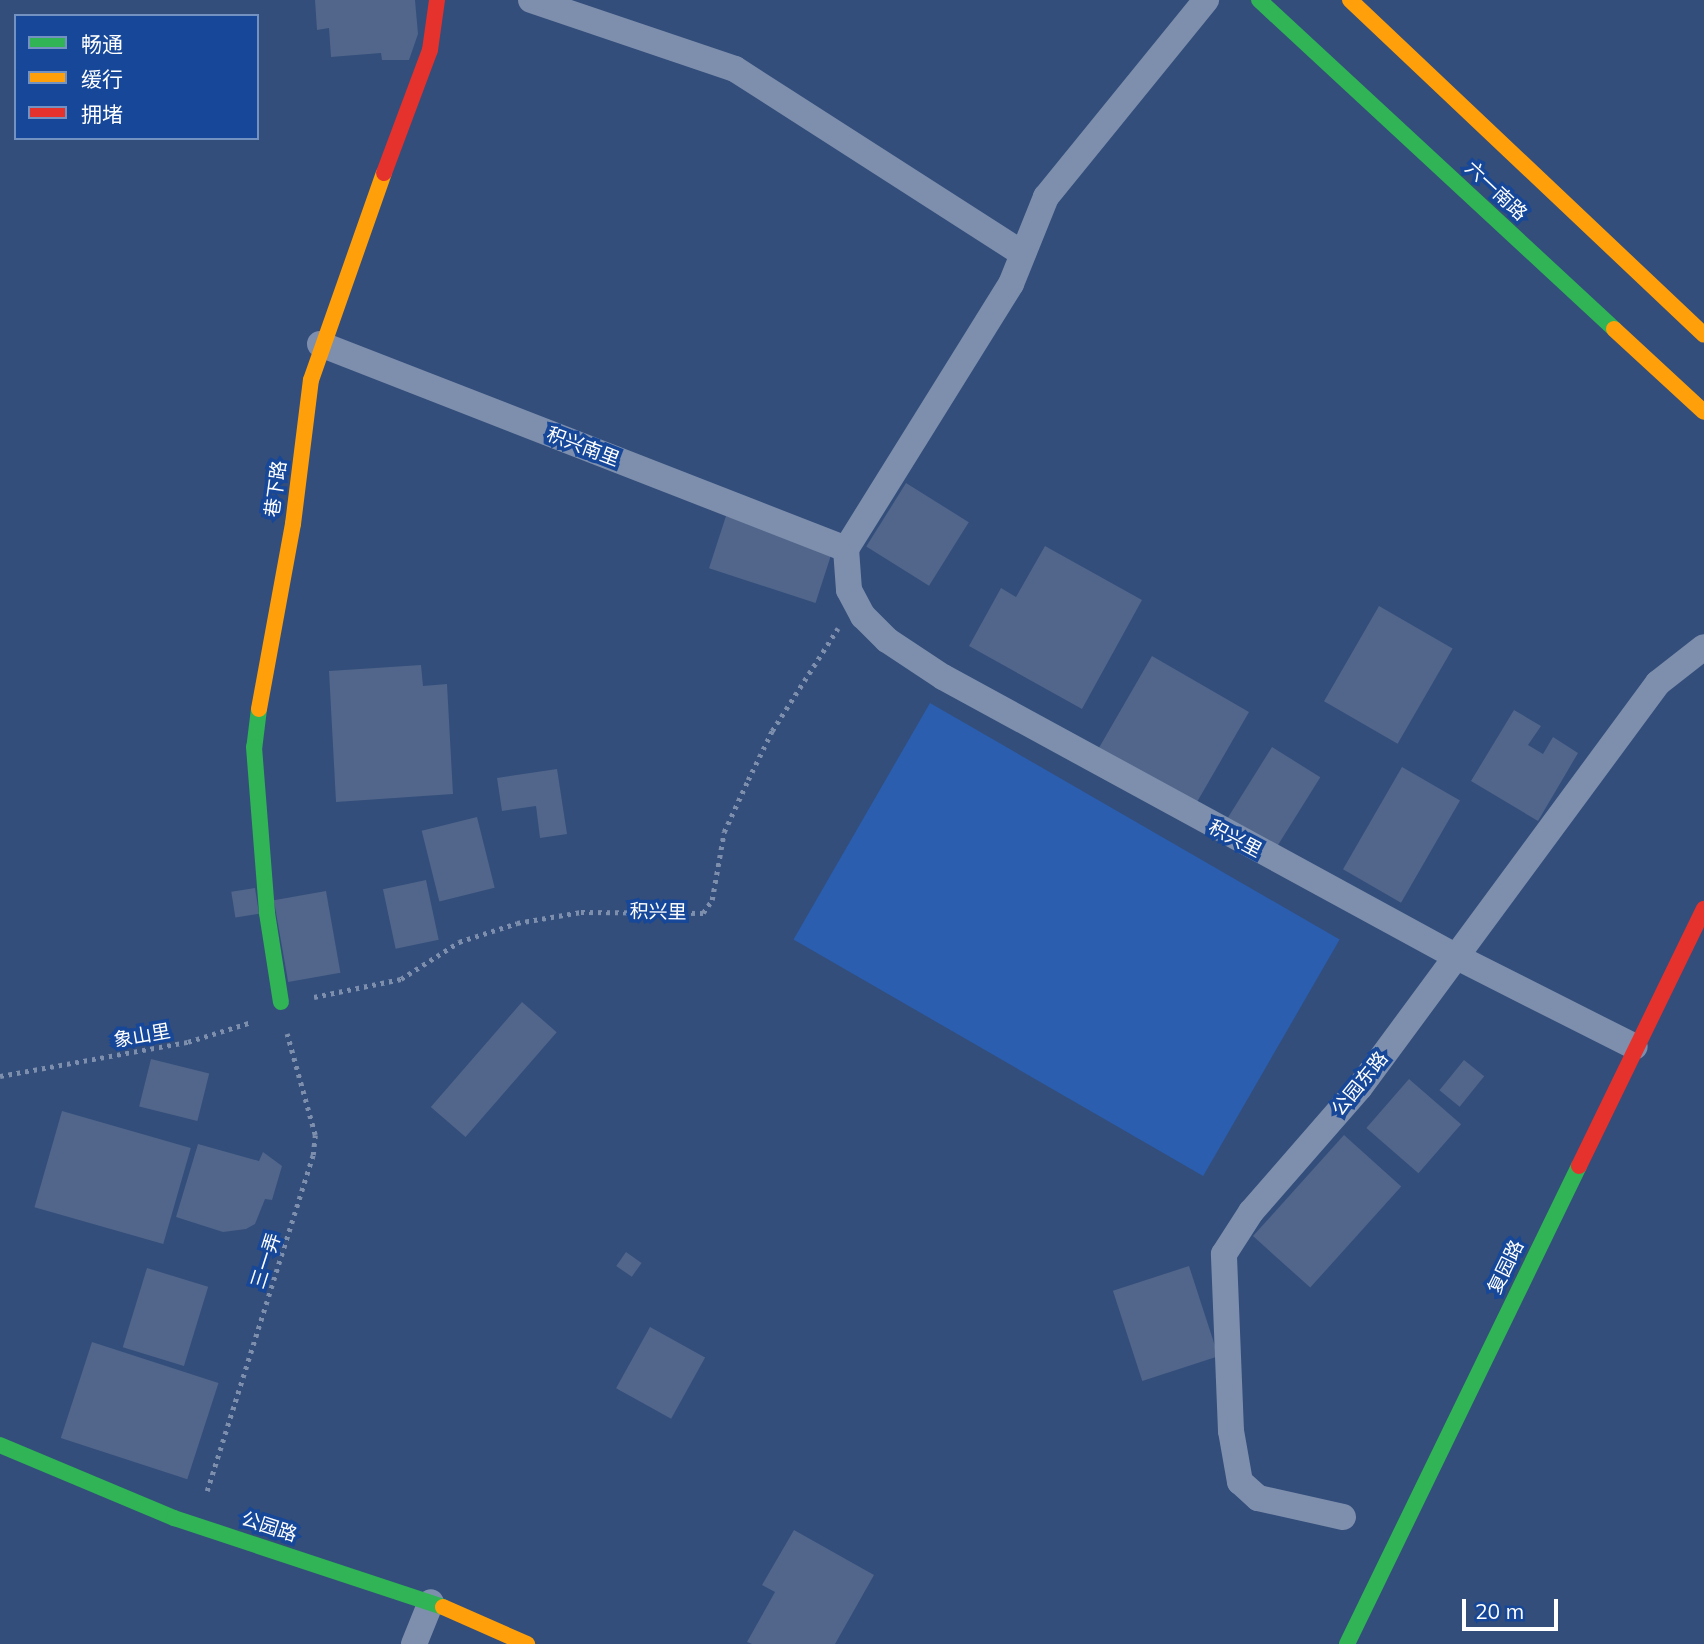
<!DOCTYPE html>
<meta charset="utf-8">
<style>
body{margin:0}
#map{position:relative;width:1704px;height:1644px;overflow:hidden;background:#334e7b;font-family:Mulish,"Noto Sans SC",sans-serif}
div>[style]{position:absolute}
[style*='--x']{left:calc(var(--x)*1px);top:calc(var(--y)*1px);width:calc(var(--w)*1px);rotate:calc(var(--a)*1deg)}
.green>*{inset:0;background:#2b5eae;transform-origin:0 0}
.building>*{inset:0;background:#51668a;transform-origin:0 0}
.path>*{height:4.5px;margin-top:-2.25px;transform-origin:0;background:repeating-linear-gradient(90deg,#7e8fad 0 3.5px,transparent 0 8.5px)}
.street>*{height:26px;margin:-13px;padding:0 13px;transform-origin:13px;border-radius:13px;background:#7e8fad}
.fast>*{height:16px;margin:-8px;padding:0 8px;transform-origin:8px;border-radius:8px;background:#30b455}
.slow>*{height:16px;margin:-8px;padding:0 8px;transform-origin:8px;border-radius:8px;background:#ff9f0a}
.jam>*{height:16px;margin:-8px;padding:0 8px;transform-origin:8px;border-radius:8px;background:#e5322d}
span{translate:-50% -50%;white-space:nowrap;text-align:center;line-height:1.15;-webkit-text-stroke:7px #164798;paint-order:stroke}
.street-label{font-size:19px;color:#fff}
.legend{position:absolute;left:14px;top:14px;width:245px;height:126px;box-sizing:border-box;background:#164798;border:2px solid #7391c1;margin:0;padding:9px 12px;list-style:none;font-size:21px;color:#fff}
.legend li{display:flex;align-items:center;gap:14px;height:35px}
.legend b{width:35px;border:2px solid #7391c1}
.scale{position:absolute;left:1462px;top:1599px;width:96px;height:32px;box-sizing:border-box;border:4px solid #fff;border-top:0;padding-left:9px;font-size:21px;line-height:24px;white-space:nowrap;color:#fff;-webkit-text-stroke:5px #164798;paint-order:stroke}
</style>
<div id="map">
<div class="green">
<div style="left:930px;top:703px;width:473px;height:273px;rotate:30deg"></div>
</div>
<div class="building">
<div style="clip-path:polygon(315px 0,415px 0,418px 34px,409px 60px,382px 60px,381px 53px,331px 57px,329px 28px,317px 30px)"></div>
<div style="left:906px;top:483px;width:74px;height:75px;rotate:32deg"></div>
<div style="left:726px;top:516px;width:112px;height:55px;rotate:18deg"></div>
<div style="clip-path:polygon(1045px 546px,1142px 600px,1082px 709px,969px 646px,1001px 588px,1016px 597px)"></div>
<div style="left:1379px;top:606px;width:85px;height:110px;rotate:30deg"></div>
<div style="left:1152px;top:656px;width:112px;height:106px;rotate:30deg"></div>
<div style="clip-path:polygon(421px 665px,423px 686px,447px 684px,453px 794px,336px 802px,329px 671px)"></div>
<div style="clip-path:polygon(1514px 710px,1541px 726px,1528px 745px,1543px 754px,1553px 737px,1578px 753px,1538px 821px,1471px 781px)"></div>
<div style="left:1272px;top:747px;width:57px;height:84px;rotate:32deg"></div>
<div style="left:1402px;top:767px;width:67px;height:118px;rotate:30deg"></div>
<div style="clip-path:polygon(557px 769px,567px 834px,540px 838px,536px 806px,502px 811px,497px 778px)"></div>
<div style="left:477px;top:817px;width:73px;height:57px;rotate:76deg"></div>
<div style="left:426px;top:880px;width:61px;height:44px;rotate:78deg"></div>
<div style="left:255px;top:888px;width:26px;height:24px;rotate:81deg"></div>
<div style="left:326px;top:891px;width:83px;height:53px;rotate:80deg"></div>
<div style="left:522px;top:1002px;width:46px;height:139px;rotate:41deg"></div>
<div style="left:151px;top:1059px;width:60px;height:49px;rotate:14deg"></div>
<div style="left:1464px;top:1060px;width:26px;height:39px;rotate:39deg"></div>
<div style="left:1409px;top:1079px;width:69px;height:65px;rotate:41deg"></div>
<div style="left:62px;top:1111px;width:134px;height:100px;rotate:16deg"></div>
<div style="left:1344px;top:1135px;width:77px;height:136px;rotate:42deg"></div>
<div style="clip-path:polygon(198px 1144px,259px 1161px,263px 1152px,282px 1166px,272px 1200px,265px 1199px,255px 1224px,246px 1229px,223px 1232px,176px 1217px)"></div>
<div style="left:626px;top:1252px;width:19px;height:17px;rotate:35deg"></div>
<div style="left:1189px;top:1266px;width:95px;height:80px;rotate:72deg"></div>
<div style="left:147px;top:1268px;width:64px;height:83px;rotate:17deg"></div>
<div style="left:650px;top:1327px;width:63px;height:70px;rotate:29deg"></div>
<div style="left:92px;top:1342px;width:133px;height:101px;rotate:18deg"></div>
<div style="clip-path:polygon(794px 1530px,874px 1575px,835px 1644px,752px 1644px,747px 1642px,775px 1592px,762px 1585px)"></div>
</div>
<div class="path">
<div style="--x:314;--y:997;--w:89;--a:-11.7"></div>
<div style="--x:401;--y:979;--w:69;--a:-32.5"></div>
<div style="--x:459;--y:942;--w:61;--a:-18.1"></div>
<div style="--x:517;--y:923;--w:65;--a:-9.8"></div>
<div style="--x:581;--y:912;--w:122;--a:0.5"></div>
<div style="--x:703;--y:913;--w:16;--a:-55"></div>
<div style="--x:712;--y:900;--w:69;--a:-80"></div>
<div style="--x:724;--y:832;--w:57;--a:-65.2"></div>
<div style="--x:748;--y:780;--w:55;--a:-63.9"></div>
<div style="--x:772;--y:731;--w:122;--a:-57.3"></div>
<div style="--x:0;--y:1076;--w:191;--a:-10.3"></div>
<div style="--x:188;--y:1042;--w:67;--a:-17.4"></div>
<div style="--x:207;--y:1491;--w:352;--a:-72.5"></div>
<div style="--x:313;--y:1155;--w:20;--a:-84"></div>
<div style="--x:315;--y:1135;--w:105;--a:-105.5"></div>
</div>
<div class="street">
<div style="--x:531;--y:0;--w:215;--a:18.7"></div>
<div style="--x:735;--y:69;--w:342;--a:32.7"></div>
<div style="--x:320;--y:344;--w:565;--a:21.29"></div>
<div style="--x:846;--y:549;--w:41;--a:85.8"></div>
<div style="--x:849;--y:590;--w:30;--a:62"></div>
<div style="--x:863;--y:616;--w:34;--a:45"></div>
<div style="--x:887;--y:640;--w:67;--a:33.5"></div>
<div style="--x:943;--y:677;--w:585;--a:28.58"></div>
<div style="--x:1457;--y:957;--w:199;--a:26.8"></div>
<div style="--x:846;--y:549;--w:312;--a:-58.1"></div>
<div style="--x:1011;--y:284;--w:94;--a:-68.1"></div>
<div style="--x:1046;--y:197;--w:254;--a:-50.9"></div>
<div style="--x:1343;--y:1517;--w:87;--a:-167.4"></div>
<div style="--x:1258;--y:1498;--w:24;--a:-138"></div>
<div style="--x:1240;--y:1482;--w:52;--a:-100"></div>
<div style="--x:1231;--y:1431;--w:177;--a:-92.3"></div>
<div style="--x:1224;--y:1254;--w:50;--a:-57.3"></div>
<div style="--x:1251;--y:1212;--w:166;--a:-48.9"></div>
<div style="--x:1360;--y:1087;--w:502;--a:-53.59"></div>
<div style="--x:1658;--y:683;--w:58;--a:-38"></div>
<div style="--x:414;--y:1644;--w:45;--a:-68"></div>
</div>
<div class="fast">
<div style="--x:1259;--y:0;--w:484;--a:42.8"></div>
<div style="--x:259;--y:709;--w:38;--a:97"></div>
<div style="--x:254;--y:747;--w:167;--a:85.5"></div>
<div style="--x:267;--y:913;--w:90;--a:81.1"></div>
<div style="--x:0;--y:1445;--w:189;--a:22.8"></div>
<div style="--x:174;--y:1518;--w:283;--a:18.3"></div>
<div style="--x:1347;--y:1644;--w:531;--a:-64.11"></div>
</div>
<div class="slow">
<div style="--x:1350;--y:0;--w:487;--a:43.4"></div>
<div style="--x:1614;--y:329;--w:122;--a:42.7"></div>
<div style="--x:259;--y:709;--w:188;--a:-79.6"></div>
<div style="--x:293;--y:524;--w:145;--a:-82.9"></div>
<div style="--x:311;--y:380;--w:219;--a:-70.6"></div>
<div style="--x:443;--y:1607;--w:92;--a:23.8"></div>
</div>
<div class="jam">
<div style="--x:384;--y:173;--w:131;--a:-69.5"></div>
<div style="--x:430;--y:50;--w:50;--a:-82"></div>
<div style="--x:1579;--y:1166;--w:286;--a:-64.1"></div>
</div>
<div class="street-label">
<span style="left:1496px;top:191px;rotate:43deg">六一南路</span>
<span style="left:583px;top:447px;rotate:21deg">积兴南里</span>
<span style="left:276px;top:489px;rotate:-82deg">巷下路</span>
<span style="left:1235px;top:839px;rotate:28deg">积兴里</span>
<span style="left:658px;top:912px;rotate:1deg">积兴里</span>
<span style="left:142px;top:1036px;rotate:-10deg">象山里</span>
<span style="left:1360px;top:1084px;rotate:-51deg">公园东路</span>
<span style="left:266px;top:1261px;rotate:-72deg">三一弄</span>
<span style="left:1506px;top:1267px;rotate:-64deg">复园路</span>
<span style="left:269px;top:1527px;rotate:18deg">公园路</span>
</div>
<ul class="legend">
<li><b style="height:9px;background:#30b455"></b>畅通</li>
<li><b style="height:9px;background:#ff9f0a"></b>缓行</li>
<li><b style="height:9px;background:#e5322d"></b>拥堵</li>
</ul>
<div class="scale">20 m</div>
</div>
